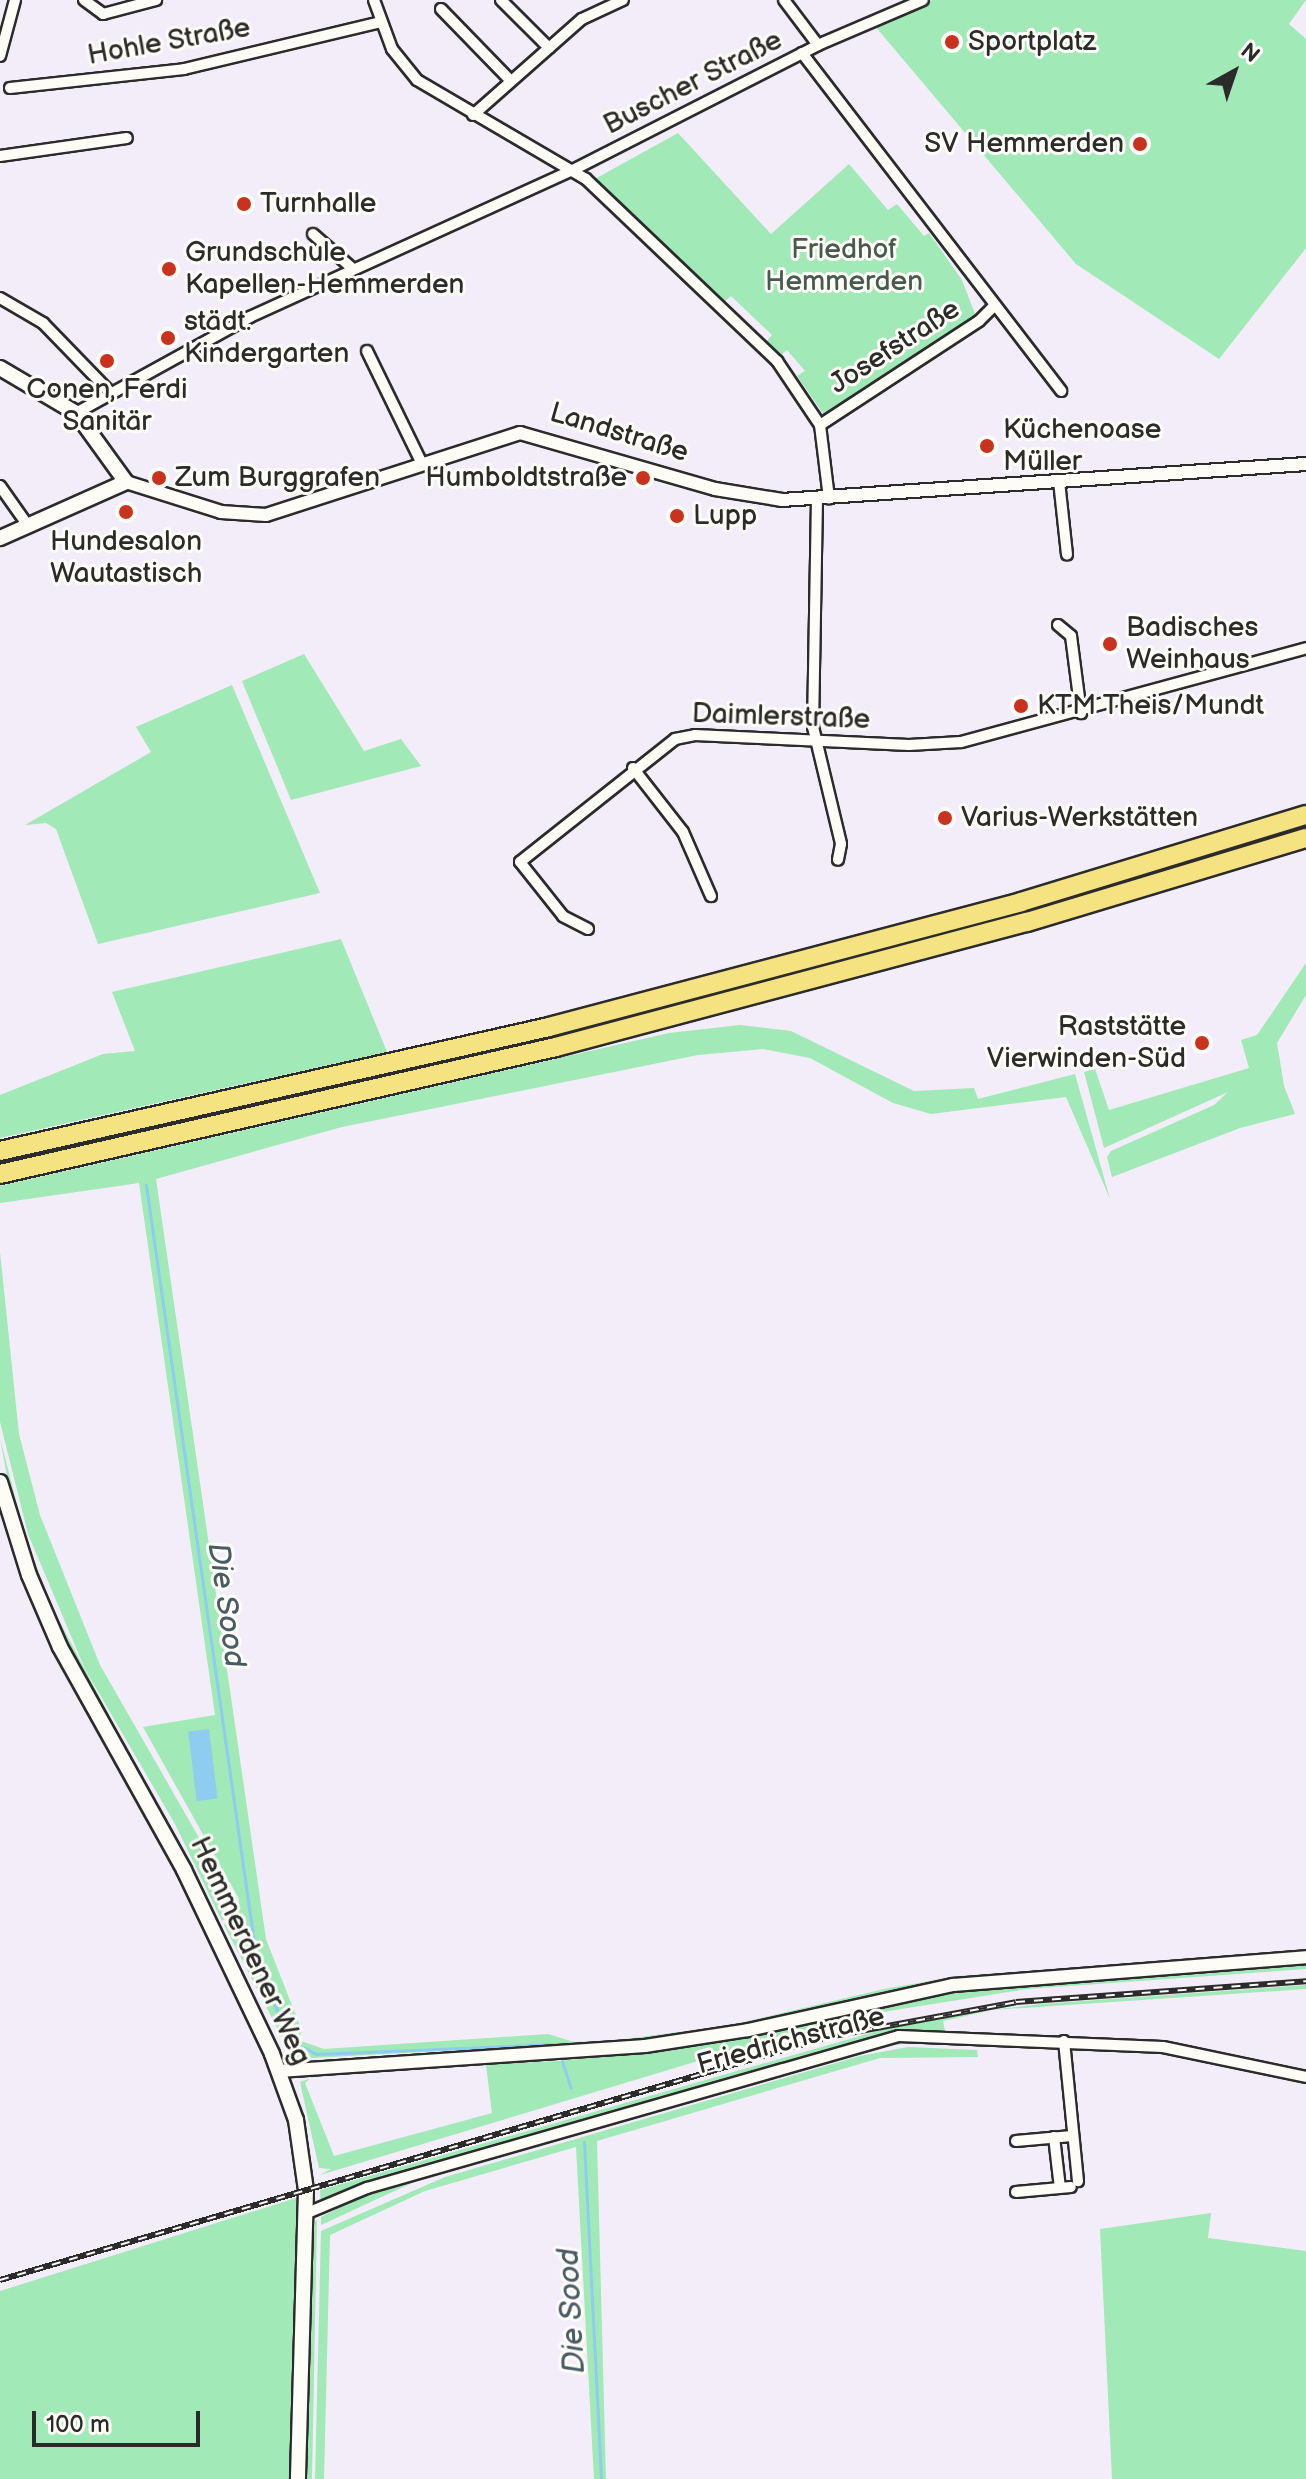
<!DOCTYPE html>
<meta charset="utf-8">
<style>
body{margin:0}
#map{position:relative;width:1306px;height:2479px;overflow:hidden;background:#f2edf8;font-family:"Balsamiq Sans",sans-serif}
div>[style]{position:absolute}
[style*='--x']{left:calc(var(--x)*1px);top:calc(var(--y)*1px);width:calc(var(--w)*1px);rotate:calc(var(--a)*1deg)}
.green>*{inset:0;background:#a1e9b6}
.water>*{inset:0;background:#8ecdef;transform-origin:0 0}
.stream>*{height:3px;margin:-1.5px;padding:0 1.5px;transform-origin:1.5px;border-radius:1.5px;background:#8ecdef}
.roads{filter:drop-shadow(2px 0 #2b2b2b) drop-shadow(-2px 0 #2b2b2b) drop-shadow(0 2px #2b2b2b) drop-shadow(0 -2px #2b2b2b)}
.minor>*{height:10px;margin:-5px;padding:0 5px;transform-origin:5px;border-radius:5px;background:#fdfcf7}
.tertiary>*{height:12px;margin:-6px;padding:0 6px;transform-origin:6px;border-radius:6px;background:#fdfcf7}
.secondary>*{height:14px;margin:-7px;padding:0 7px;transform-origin:7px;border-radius:7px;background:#fdfcf7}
.motorway>*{height:18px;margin:-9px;padding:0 9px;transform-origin:9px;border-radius:9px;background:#f5e382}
.rail>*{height:6px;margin-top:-3px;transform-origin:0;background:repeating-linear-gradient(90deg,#fdfcf7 0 9px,#2b2b2b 0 18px);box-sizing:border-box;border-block:2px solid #2b2b2b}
.dots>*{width:22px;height:22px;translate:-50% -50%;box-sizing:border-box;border:4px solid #fdfcf7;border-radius:50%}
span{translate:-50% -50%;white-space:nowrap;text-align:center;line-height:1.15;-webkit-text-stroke:6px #fdfcf7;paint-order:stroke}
.street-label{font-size:28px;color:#2b2b2b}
.poi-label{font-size:28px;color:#2b2b2b}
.left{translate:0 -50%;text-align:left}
.right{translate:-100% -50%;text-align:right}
.park-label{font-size:28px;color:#485a4e}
.water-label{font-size:30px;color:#495c66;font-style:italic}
.north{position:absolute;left:1194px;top:32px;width:80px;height:80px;-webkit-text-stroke:6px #fdfcf7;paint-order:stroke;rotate:40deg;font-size:22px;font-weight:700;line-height:32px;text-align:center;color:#2b2b2b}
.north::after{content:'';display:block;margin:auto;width:28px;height:36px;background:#2b2b2b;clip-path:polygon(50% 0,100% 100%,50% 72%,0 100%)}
.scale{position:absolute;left:32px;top:2411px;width:168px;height:36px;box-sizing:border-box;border:4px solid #2b2b2b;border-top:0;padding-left:10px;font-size:24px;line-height:28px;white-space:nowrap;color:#2b2b2b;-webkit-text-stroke:6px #fdfcf7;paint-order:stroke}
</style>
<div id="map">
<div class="green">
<div style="clip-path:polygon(933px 0,1306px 0,1289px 24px,1306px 39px,1306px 248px,1219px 359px,1076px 264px,874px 25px)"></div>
<div style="clip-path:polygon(678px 133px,771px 234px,849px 164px,888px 210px,897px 204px,924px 236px,929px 233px,962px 280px,975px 314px,966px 326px,825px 416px,797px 376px,805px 371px,787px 350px,780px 356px,766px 342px,772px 335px,731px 296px,723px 303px,593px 180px)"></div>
<div style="clip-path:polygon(304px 654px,364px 751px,401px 739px,421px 766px,291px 800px,242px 681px)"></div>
<div style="clip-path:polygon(232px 685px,320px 893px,98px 944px,56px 829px,46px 823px,25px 825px,151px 752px,136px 727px)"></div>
<div style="clip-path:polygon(341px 939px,387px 1052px,0 1138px,0 1095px,103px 1054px,135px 1051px,112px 992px)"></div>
<div style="clip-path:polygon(1306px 963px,1306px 995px,1277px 1043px,1284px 1086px,1295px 1114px,1240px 1128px,1112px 1177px,1107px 1157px,1111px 1151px,1214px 1105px,1228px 1092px,1104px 1148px,1084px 1072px,1095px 1069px,1109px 1110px,1249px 1068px,1241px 1040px,1257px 1035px)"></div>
<div style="clip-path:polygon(740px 1025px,791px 1031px,914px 1091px,974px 1088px,978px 1099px,1075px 1074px,1110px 1199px,1066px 1097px,931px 1114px,893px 1103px,810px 1058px,763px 1049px,698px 1055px,342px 1127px,156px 1179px,266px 1939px,302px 2031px,298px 2040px,324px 2049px,548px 2034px,574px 2042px,618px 2040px,731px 2025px,884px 1989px,958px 1976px,1306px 1952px,959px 1978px,732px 2027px,645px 2040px,293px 2059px,224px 1925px,237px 1914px,239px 1899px,143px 1727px,215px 1715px,139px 1183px,0 1203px,0 1186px,669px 1033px)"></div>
<div style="clip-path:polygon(0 1252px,19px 1434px,40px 1515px,100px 1665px,233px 1897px,233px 1913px,222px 1921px,175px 1824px,85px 1669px,28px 1534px,0 1422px)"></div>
<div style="clip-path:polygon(0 1438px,25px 1535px,51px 1605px,217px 1920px,64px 1641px,13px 1509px)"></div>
<div style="clip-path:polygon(evenodd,1306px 1963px,1306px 1969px,1027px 1989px,876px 2013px,761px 2042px,320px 2175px,331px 2169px,319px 2168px,300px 2082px,331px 2071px,560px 2061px,664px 2050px,972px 1988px,1306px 1963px,486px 2065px,492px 2113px,334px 2156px,305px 2083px,313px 2076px,334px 2073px,486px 2065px)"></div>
<div style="clip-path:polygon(1306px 1985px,1306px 1989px,992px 2010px,943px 2021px,945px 2031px,891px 2032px,366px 2183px,321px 2205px,320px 2190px,881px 2030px,954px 2016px,991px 2010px,1041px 2004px)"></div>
<div style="clip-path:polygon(895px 2041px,978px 2045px,908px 2043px,877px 2048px,414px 2182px,321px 2225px,321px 2217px,370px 2192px)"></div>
<div style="clip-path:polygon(908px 2047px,977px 2050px,978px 2057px,880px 2058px,597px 2141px,606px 2479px,594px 2479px,576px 2147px,425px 2191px,330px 2235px,324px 2479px,315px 2479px,321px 2231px,445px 2177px,860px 2056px)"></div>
<div style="clip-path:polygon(299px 2197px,289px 2479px,0 2479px,0 2291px)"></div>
<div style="clip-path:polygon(1211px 2213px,1208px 2238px,1306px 2251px,1306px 2479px,1112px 2479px,1100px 2229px)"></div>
<div style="clip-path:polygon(317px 2220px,312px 2479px,303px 2479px,311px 2225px)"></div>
</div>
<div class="water">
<div style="left:209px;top:1729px;width:70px;height:21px;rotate:83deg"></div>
</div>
<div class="stream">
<div style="--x:146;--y:1185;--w:780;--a:81.89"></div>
<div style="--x:256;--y:1957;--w:74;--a:68.6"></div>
<div style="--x:289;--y:2040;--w:31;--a:27"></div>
<div style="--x:317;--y:2054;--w:239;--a:-2.4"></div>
<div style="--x:562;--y:2061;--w:28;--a:72"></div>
<div style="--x:584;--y:2142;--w:337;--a:87.1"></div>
</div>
<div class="roads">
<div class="minor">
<div style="--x:84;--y:0;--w:24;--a:36"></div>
<div style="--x:103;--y:14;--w:55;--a:-14.8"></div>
<div style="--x:374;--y:0;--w:52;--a:69.8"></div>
<div style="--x:392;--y:49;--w:40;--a:51"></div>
<div style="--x:417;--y:80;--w:196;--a:30.4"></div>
<div style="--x:586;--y:179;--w:264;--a:43.6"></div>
<div style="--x:777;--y:361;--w:77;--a:56.1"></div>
<div style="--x:820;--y:425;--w:74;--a:83"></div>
<div style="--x:501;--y:0;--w:68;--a:45"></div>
<div style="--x:784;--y:0;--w:56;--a:52.9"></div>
<div style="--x:441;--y:9;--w:100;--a:45.8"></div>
<div style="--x:802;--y:53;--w:426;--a:52.5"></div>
<div style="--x:0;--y:56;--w:58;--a:-75"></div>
<div style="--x:10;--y:88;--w:175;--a:-6.2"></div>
<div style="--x:184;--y:69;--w:203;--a:-13.4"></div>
<div style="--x:473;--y:115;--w:145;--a:-41.4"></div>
<div style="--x:582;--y:19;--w:45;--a:-24.9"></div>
<div style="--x:0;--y:156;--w:128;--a:-8.1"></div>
<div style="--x:313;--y:234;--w:52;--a:41.1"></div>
<div style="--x:0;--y:298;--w:50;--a:30.2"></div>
<div style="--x:43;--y:323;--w:95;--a:45.9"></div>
<div style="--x:367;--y:351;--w:126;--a:64"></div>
<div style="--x:76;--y:413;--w:199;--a:-28.9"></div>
<div style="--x:250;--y:317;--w:355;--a:-24.5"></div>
<div style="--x:573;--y:170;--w:275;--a:-27"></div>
<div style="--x:818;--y:45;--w:114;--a:-23.2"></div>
<div style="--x:820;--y:425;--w:190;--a:-33.2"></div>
<div style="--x:979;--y:321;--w:20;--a:-45"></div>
<div style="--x:1059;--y:481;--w:74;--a:83.8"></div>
<div style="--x:0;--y:486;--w:50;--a:54.7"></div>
<div style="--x:817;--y:499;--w:228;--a:91"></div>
<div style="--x:813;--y:727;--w:120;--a:76.5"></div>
<div style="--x:841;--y:844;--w:16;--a:101"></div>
<div style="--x:1058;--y:625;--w:17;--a:40"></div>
<div style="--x:1071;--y:636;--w:78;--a:82.6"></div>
<div style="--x:633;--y:768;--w:81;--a:52"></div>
<div style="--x:683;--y:832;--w:70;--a:66.4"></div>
<div style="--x:588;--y:929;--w:28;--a:-153"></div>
<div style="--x:563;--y:916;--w:69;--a:-128.5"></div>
<div style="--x:520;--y:862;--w:198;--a:-38.4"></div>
<div style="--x:675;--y:739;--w:20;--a:-11"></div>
<div style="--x:695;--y:735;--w:214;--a:2.7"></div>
<div style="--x:909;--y:745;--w:52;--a:-3.3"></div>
<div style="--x:961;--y:742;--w:358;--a:-15.2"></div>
<div style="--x:1064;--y:2041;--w:141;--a:84.3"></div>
<div style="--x:1054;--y:2137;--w:51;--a:83.3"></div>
<div style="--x:1016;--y:2141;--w:56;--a:-5.1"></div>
<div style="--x:1016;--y:2192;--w:55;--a:-5.2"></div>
<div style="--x:305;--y:2214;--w:67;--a:-22.8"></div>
<div style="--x:367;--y:2188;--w:553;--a:-15.95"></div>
<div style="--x:899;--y:2036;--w:264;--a:2.4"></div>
<div style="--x:1163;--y:2047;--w:146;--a:11.8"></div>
</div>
<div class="tertiary">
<div style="--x:126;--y:482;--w:100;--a:17.5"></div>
<div style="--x:221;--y:512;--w:45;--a:3.8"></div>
<div style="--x:266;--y:515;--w:267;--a:-17.9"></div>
<div style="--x:520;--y:433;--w:203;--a:16"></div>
<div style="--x:715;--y:489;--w:68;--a:9.3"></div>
<div style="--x:782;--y:500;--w:525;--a:-3.93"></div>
<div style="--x:279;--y:2071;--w:367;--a:-3.9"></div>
<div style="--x:645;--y:2046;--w:104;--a:-8.8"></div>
<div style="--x:748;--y:2030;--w:210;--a:-12.4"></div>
<div style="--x:953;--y:1985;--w:354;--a:-4.5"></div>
</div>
<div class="secondary">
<div style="--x:0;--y:368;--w:88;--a:30.6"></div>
<div style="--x:76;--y:413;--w:85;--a:54.1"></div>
<div style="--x:126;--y:482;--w:138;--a:156"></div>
<div style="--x:0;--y:1482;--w:97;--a:72.7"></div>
<div style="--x:29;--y:1575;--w:78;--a:66.7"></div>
<div style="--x:60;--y:1647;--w:255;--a:60.9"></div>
<div style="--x:184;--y:1870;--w:204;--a:64.4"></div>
<div style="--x:272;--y:2054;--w:70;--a:70"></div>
<div style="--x:296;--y:2120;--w:71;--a:81.9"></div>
<div style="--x:306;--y:2190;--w:289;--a:91.6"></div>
</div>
<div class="motorway">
<div style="--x:0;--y:1151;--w:563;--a:-12.73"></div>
<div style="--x:549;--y:1027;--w:488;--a:-14.8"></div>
<div style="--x:1021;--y:902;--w:298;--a:-17"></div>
<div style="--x:0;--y:1174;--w:570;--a:-12.87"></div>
<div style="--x:556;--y:1047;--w:487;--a:-14.9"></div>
<div style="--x:1027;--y:922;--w:291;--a:-16.8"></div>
</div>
</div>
<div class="rail">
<div style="--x:0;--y:2280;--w:863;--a:-16.36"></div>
<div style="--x:828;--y:2037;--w:191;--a:-10.5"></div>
<div style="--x:1016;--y:2002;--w:291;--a:-4.1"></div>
</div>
<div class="dots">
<div style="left:952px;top:42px;background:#c8321e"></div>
<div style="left:1140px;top:144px;background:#c8321e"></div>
<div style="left:244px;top:204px;background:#c8321e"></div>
<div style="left:169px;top:269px;background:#c8321e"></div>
<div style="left:168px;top:338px;background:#c8321e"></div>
<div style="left:107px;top:361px;background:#c8321e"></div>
<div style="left:987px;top:446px;background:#c8321e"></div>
<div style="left:159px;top:478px;background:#c8321e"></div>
<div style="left:643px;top:478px;background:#c8321e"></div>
<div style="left:126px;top:512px;background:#c8321e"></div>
<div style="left:677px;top:516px;background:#c8321e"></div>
<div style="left:1110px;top:644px;background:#c8321e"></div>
<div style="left:1021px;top:706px;background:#c8321e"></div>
<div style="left:945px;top:818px;background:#c8321e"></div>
<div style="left:1202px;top:1043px;background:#c8321e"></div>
</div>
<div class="street-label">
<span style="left:169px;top:42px;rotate:-10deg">Hohle Straße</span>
<span style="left:693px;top:83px;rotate:-27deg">Buscher Straße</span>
<span style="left:895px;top:347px;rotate:-33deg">Josefstraße</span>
<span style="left:619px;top:433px;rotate:17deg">Landstraße</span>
<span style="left:781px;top:717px;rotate:2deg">Daimlerstraße</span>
<span style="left:250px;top:1951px;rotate:65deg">Hemmerdener Weg</span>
<span style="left:791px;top:2041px;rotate:-15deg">Friedrichstraße</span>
</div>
<div class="poi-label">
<span class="left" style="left:968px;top:42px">Sportplatz</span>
<span class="right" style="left:1124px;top:144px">SV Hemmerden</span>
<span class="left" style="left:260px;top:204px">Turnhalle</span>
<span class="left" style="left:185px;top:269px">Grundschule<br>Kapellen-Hemmerden</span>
<span class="left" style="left:184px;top:338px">städt.<br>Kindergarten</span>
<span style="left:107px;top:406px">Conen, Ferdi<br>Sanitär</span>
<span class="left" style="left:1003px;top:446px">Küchenoase<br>Müller</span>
<span class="left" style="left:175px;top:478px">Zum Burggrafen</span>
<span class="right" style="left:627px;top:478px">Humboldtstraße</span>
<span class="left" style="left:693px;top:516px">Lupp</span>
<span style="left:126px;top:558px">Hundesalon<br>Wautastisch</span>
<span class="left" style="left:1126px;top:644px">Badisches<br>Weinhaus</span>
<span class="left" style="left:1037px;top:706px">KTM Theis/Mundt</span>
<span class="left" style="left:961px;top:818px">Varius-Werkstätten</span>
<span class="right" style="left:1186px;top:1043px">Raststätte<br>Vierwinden-Süd</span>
</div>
<div class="park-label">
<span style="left:844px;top:266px">Friedhof<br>Hemmerden</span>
</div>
<div class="water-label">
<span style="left:226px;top:1605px;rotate:82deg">Die Sood</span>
<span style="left:572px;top:2311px;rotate:-93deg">Die Sood</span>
</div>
<div class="north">N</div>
<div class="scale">100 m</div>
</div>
